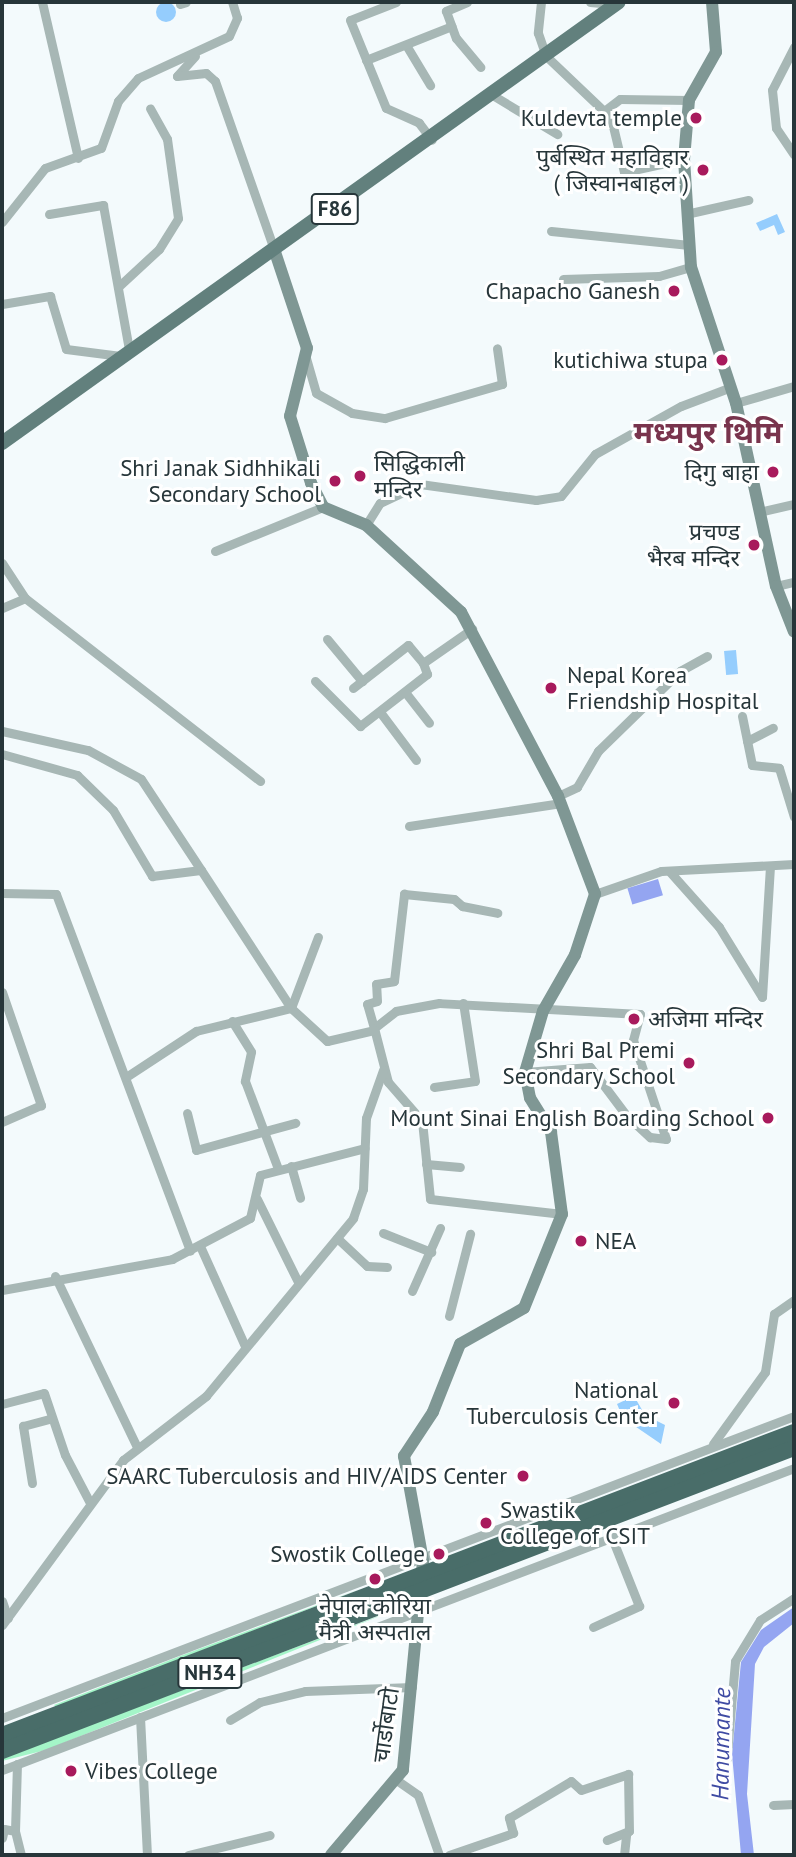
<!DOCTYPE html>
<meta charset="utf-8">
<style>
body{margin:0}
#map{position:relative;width:796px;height:1857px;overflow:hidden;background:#f3fafc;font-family:"PT Sans","Noto Sans Devanagari",sans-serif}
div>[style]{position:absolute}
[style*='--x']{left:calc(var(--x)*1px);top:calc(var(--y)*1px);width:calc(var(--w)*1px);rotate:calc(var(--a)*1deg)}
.green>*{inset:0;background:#a4f5c8}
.water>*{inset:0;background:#94a5f1;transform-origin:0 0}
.building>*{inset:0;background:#95cdfd;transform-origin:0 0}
.round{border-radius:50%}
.street>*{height:9px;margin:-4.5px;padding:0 4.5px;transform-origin:4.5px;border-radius:4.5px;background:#a7b7b5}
.secondary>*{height:12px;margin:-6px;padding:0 6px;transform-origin:6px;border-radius:6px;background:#7f9794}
.primary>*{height:14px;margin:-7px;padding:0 7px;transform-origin:7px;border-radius:7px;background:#62807d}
.highway>*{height:16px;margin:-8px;padding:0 8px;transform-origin:8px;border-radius:8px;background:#496d69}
.dots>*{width:19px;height:19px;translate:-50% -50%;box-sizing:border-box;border:4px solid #fff;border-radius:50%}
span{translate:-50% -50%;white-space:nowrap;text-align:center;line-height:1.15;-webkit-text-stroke:6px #fff;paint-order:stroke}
.shield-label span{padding:2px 5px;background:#fff;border:2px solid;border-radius:5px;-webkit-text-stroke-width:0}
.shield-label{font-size:21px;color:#27363a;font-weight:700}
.poi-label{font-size:23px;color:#27363a}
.right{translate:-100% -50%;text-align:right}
.left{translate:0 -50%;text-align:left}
.street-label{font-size:23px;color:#27363a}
.water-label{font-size:24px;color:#3f4ba3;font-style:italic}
.district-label{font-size:30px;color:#79344d;font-weight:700}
.frame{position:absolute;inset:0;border:4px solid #27363a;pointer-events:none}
</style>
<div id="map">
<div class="green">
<div style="clip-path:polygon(363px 1588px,56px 1707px,54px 1705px,188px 1653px)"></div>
<div style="clip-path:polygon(392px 1611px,46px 1750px,2px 1761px,2px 1758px)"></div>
</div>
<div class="water">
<div style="left:658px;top:879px;width:17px;height:32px;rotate:73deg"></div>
<div style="clip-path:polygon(794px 1607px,794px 1623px,764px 1647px,755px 1664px,747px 1794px,754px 1855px,741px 1855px,732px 1754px,741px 1662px,761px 1630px)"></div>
</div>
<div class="building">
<div class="round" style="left:156px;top:2px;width:20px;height:20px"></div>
<div style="clip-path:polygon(777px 214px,785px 232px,778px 235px,774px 225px,760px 231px,756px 223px)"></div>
<div style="left:736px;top:650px;width:24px;height:12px;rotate:85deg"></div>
<div style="clip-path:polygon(634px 1396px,645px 1415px,665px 1425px,661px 1444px,623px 1418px,617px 1404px)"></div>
</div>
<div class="street">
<div style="--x:42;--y:2;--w:160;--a:77"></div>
<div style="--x:396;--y:2;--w:49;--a:158.6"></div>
<div style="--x:350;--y:20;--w:95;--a:67.8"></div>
<div style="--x:386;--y:108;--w:36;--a:24"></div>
<div style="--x:419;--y:123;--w:21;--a:53"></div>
<div style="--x:467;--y:2;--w:23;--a:157"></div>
<div style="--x:446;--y:11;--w:29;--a:70"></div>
<div style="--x:456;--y:38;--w:38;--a:50"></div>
<div style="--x:541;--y:2;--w:31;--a:96"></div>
<div style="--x:538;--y:33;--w:24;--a:71"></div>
<div style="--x:546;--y:56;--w:90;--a:43.6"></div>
<div style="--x:611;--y:118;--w:56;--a:76.5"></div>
<div style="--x:624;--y:172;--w:61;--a:-12.2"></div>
<div style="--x:590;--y:2;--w:25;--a:5"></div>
<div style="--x:180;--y:4;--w:6;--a:-18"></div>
<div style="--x:406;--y:45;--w:47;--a:59"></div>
<div style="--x:794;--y:47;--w:48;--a:117.1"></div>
<div style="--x:772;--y:90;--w:38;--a:84"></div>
<div style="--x:776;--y:128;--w:32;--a:56"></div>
<div style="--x:195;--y:56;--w:27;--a:132"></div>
<div style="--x:177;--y:76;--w:29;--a:-6"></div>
<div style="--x:206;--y:73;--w:12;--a:42"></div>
<div style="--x:215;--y:81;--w:181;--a:70.7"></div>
<div style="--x:366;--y:60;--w:92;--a:-21.6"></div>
<div style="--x:494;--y:96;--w:74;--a:31.1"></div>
<div style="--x:604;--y:111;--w:20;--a:-37"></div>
<div style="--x:620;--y:99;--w:69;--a:0.8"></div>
<div style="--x:49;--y:214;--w:55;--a:-9.5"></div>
<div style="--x:103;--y:205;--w:147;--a:79.8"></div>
<div style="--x:686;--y:214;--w:64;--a:-12.7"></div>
<div style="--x:2;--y:222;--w:69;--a:-51.5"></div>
<div style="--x:45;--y:168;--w:59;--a:-19.7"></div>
<div style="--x:101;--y:148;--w:50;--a:-70.1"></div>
<div style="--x:118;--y:101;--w:30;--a:-49"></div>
<div style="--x:138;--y:78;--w:100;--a:-24.8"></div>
<div style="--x:229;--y:36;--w:20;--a:-66"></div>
<div style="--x:237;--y:18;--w:17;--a:-107"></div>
<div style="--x:551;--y:231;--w:139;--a:5.8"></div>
<div style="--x:563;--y:279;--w:96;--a:-1.8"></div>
<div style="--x:659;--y:276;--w:33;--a:-16"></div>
<div style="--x:118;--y:287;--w:56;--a:-42.8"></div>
<div style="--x:159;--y:249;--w:36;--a:-58"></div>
<div style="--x:178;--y:218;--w:80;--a:-97.9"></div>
<div style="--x:167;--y:139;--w:35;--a:-119"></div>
<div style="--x:2;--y:304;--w:49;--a:-9.5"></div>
<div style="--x:50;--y:296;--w:55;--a:73.2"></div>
<div style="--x:66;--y:349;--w:55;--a:7.3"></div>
<div style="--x:306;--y:358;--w:36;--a:74"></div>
<div style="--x:316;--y:393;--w:41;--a:29.1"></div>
<div style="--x:352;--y:413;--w:33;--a:9"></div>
<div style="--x:385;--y:418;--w:122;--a:-16.2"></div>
<div style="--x:502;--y:384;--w:36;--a:-98"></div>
<div style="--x:736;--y:403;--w:60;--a:-16.3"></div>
<div style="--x:759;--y:512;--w:36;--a:-13"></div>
<div style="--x:366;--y:525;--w:26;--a:-58"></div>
<div style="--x:380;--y:503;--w:44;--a:-25.4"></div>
<div style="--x:420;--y:484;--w:117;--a:7.9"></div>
<div style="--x:536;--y:500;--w:25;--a:-9"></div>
<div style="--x:561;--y:496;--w:54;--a:-51"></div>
<div style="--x:595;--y:454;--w:98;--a:-29.2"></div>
<div style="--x:681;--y:406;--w:53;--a:-20.8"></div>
<div style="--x:215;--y:551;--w:117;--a:-22.2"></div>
<div style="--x:2;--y:563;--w:42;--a:56.7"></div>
<div style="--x:25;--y:598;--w:298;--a:37.9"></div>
<div style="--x:776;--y:586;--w:18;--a:-13"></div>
<div style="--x:2;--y:608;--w:25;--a:-23"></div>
<div style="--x:327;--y:639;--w:55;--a:50.2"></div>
<div style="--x:315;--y:681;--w:64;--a:45"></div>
<div style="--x:360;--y:726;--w:85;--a:-37.8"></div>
<div style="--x:427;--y:674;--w:12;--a:-110"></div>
<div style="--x:353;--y:688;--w:70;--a:-38"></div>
<div style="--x:408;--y:645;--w:23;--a:50"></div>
<div style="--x:423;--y:663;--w:60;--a:-34.8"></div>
<div style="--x:405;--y:692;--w:39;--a:52"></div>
<div style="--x:380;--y:712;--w:60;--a:53.1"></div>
<div style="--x:742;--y:716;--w:50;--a:78.5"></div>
<div style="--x:752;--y:765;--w:27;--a:6"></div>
<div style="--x:779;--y:768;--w:51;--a:73"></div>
<div style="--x:2;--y:731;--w:88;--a:12.5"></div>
<div style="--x:88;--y:750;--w:60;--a:28.7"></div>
<div style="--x:141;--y:779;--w:109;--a:56.6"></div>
<div style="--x:747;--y:741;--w:29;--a:-27"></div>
<div style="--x:2;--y:754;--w:78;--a:15.6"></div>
<div style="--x:77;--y:775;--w:50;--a:44.2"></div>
<div style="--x:113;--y:810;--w:77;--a:59.4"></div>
<div style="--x:152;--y:876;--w:49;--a:-7"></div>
<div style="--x:201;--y:870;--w:165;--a:56.9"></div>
<div style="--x:291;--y:1008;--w:76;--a:-69.2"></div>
<div style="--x:558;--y:796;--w:21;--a:-25"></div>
<div style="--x:577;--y:787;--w:42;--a:-59.7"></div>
<div style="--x:598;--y:751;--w:115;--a:-44.3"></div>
<div style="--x:680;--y:671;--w:31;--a:-29"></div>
<div style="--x:409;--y:826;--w:154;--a:-8.6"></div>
<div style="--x:670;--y:872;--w:74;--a:48.3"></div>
<div style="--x:719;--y:927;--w:82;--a:58.4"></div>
<div style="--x:762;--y:997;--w:130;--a:-86.5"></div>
<div style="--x:2;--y:893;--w:54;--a:1.1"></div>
<div style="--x:56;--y:894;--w:381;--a:69.4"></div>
<div style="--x:595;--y:894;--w:70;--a:-19.2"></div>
<div style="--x:661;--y:871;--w:133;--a:-3"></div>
<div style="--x:2;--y:992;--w:120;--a:71"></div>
<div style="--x:41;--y:1105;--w:43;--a:156.4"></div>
<div style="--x:232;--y:1021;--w:36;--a:58"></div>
<div style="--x:251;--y:1052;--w:30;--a:102"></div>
<div style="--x:245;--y:1081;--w:94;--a:69.4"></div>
<div style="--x:374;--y:1028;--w:25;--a:-106"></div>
<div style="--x:367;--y:1004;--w:10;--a:-17"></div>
<div style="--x:377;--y:1001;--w:17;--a:-93"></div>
<div style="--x:376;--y:984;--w:18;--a:-9"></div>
<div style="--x:394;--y:981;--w:88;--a:-83.4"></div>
<div style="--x:404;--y:894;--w:50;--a:5.7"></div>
<div style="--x:454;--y:899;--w:11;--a:41"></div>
<div style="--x:462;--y:906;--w:36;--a:11"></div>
<div style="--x:525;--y:1072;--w:65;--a:-4.4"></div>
<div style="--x:590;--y:1067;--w:60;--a:53.1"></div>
<div style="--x:626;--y:1115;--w:33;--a:43"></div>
<div style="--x:650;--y:1137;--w:16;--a:7"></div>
<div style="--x:666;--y:1139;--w:104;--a:-108.4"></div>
<div style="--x:633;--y:1040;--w:27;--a:-75"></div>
<div style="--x:640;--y:1014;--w:201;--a:-176.9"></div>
<div style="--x:439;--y:1003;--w:44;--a:169.5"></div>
<div style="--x:396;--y:1011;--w:28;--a:142"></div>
<div style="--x:374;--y:1028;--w:56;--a:75.5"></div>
<div style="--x:388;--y:1082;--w:52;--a:48.9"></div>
<div style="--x:422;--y:1121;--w:78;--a:84.1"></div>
<div style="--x:430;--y:1199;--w:133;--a:6.5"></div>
<div style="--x:126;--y:1077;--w:84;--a:-33.3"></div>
<div style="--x:196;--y:1031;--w:98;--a:-13.6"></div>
<div style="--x:291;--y:1008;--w:49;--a:42.5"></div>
<div style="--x:327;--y:1041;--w:48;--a:-13.2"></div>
<div style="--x:434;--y:1087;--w:41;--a:-8.3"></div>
<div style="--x:475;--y:1081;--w:79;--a:-98.7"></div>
<div style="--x:187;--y:1113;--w:38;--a:76"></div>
<div style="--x:196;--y:1150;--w:103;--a:-15.3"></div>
<div style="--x:426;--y:1164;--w:34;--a:5"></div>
<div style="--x:291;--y:1166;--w:33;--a:74"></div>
<div style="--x:257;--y:1199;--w:93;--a:63.7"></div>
<div style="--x:383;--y:1233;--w:52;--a:21.6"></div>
<div style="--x:337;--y:1238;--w:41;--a:43"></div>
<div style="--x:367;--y:1266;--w:20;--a:3"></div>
<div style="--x:200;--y:1246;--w:110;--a:65.8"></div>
<div style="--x:55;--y:1276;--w:190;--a:64.4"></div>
<div style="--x:2;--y:1290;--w:173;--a:-10.3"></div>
<div style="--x:172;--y:1259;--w:88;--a:-27.7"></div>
<div style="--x:250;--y:1218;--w:44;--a:-76.9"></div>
<div style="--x:260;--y:1175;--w:108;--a:-14.4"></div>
<div style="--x:412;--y:1291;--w:69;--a:-66"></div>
<div style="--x:449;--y:1316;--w:85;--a:-75.6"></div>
<div style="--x:2;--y:1404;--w:43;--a:-14.7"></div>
<div style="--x:44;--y:1393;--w:65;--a:71.3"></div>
<div style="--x:65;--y:1455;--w:52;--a:62.4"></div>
<div style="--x:713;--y:1444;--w:89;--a:-54.2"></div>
<div style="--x:765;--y:1372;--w:59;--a:-81.2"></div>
<div style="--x:774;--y:1314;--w:24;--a:-35"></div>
<div style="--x:32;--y:1483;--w:58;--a:-99"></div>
<div style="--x:23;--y:1426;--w:30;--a:-15"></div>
<div style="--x:2;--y:1601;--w:18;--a:71"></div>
<div style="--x:2;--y:1625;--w:205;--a:-53.7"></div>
<div style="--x:123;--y:1460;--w:105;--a:-37.6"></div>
<div style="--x:206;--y:1396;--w:231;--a:-50.4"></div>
<div style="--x:353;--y:1218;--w:31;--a:-71"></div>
<div style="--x:363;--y:1189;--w:71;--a:-87.6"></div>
<div style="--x:366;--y:1118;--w:51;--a:-70.5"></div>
<div style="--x:593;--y:1627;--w:51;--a:-24.5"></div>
<div style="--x:639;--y:1606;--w:73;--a:-111.7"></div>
<div style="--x:140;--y:1717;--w:138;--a:87.1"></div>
<div style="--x:2;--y:1718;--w:848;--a:-20.87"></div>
<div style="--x:230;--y:1720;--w:35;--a:-31"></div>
<div style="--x:260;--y:1702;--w:46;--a:-13.7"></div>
<div style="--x:305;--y:1691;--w:107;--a:-2.1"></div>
<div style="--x:2;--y:1770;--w:848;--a:-20.87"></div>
<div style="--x:725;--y:1776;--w:115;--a:-85"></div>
<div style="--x:735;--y:1661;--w:48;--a:-58.6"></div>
<div style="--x:760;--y:1620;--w:40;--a:-32.9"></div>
<div style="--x:398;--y:1781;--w:24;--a:35"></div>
<div style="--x:418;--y:1795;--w:64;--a:70.7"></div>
<div style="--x:773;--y:1805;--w:21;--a:-3"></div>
<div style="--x:15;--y:1831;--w:25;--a:76"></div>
<div style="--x:2;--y:1838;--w:9;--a:-77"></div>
<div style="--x:4;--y:1829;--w:11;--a:10"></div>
<div style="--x:15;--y:1831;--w:67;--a:-88.3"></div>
<div style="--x:188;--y:1855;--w:84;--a:-13.7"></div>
<div style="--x:449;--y:1855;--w:68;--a:-19"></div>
<div style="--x:513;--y:1833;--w:16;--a:-105"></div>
<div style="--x:509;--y:1818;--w:72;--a:-30.8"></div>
<div style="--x:571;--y:1781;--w:13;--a:42"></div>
<div style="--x:581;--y:1790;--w:50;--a:-18.8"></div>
<div style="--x:628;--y:1774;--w:57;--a:89"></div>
<div style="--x:629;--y:1831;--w:24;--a:158"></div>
<div style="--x:624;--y:1855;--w:20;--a:-84"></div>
</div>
<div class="secondary">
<div style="--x:712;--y:2;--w:50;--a:85.4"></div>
<div style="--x:716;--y:52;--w:55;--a:119.4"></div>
<div style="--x:689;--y:100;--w:59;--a:94.8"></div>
<div style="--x:684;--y:159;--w:108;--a:86.3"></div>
<div style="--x:691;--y:267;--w:143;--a:71.7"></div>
<div style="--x:736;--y:403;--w:187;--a:77.7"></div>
<div style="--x:776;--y:586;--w:49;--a:68.6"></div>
<div style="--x:275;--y:252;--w:101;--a:71.6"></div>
<div style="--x:307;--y:348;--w:70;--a:104"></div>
<div style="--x:290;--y:416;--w:70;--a:72.6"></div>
<div style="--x:311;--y:483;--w:27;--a:63"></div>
<div style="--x:323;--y:507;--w:47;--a:22.7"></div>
<div style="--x:366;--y:525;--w:129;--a:42.5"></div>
<div style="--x:461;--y:612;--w:208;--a:62.2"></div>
<div style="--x:558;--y:796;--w:105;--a:69.3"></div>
<div style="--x:595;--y:894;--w:64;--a:108.2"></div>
<div style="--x:575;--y:955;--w:64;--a:119.7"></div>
<div style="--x:543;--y:1011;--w:64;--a:106.4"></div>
<div style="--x:525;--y:1072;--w:26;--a:79"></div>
<div style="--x:530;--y:1098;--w:40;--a:58"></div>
<div style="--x:551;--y:1132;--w:83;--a:82.4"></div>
<div style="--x:562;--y:1214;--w:101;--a:112"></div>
<div style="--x:524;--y:1308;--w:73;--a:150.6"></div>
<div style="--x:460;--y:1344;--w:73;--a:111.7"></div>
<div style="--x:433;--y:1412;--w:53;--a:123.4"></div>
<div style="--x:404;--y:1456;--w:107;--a:79.7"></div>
<div style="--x:423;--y:1561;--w:210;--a:95.5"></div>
<div style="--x:403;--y:1770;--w:111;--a:130.3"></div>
</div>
<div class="primary">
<div style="--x:2;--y:443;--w:758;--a:-35.56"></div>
</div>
<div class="highway">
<div style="--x:2;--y:1735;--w:848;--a:-20.94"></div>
<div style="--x:2;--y:1751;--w:848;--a:-20.94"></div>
</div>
<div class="dots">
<div style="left:696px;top:118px;background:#a81a5c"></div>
<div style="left:703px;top:170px;background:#a81a5c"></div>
<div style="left:674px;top:291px;background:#a81a5c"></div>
<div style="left:722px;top:360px;background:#a81a5c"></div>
<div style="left:773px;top:472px;background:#a81a5c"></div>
<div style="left:360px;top:476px;background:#a81a5c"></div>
<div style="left:335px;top:481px;background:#a81a5c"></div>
<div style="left:754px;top:545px;background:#a81a5c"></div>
<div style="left:551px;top:688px;background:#a81a5c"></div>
<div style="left:634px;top:1019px;background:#a81a5c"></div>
<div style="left:689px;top:1063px;background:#a81a5c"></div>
<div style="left:768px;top:1118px;background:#a81a5c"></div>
<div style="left:581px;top:1241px;background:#a81a5c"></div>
<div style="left:674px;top:1403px;background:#a81a5c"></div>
<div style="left:523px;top:1476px;background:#a81a5c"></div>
<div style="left:486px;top:1523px;background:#a81a5c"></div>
<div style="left:439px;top:1554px;background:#a81a5c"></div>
<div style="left:375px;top:1579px;background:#a81a5c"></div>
<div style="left:71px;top:1771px;background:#a81a5c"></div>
</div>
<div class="shield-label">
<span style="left:335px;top:209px">F86</span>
<span style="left:210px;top:1673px">NH34</span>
</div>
<div class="poi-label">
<span class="right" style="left:682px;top:118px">Kuldevta temple</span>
<span class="right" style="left:689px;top:170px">पुर्बस्थित महाविहार<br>( जिस्वानबाहल )</span>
<span class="right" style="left:660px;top:291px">Chapacho Ganesh</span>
<span class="right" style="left:708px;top:360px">kutichiwa stupa</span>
<span class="left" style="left:374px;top:476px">सिद्धिकाली<br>मन्दिर</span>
<span class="right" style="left:321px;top:481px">Shri Janak Sidhhikali<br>Secondary School</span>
<span class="right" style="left:759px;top:472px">दिगु बाहा</span>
<span class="right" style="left:740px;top:545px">प्रचण्ड<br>भैरब मन्दिर</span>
<span class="left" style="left:567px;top:688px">Nepal Korea<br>Friendship Hospital</span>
<span class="left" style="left:648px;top:1019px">अजिमा मन्दिर</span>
<span class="right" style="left:675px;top:1063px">Shri Bal Premi<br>Secondary School</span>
<span class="right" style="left:754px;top:1118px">Mount Sinai English Boarding School</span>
<span class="left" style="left:595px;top:1241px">NEA</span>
<span class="right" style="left:658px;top:1403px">National<br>Tuberculosis Center</span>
<span class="right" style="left:507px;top:1476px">SAARC Tuberculosis and HIV/AIDS Center</span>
<span class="left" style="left:500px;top:1523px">Swastik<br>College of CSIT</span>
<span class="right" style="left:425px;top:1554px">Swostik College</span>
<span style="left:375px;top:1619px">नेपाल कोरिया<br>मैत्री अस्पताल</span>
<span class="left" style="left:85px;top:1771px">Vibes College</span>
</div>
<div class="street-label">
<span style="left:386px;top:1725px;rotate:-82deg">चार्डोबाटो</span>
</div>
<div class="water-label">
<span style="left:721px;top:1744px;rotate:-89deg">Hanumante</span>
</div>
<div class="district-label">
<span style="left:708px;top:432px">मध्यपुर थिमि</span>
</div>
<div class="frame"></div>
</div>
